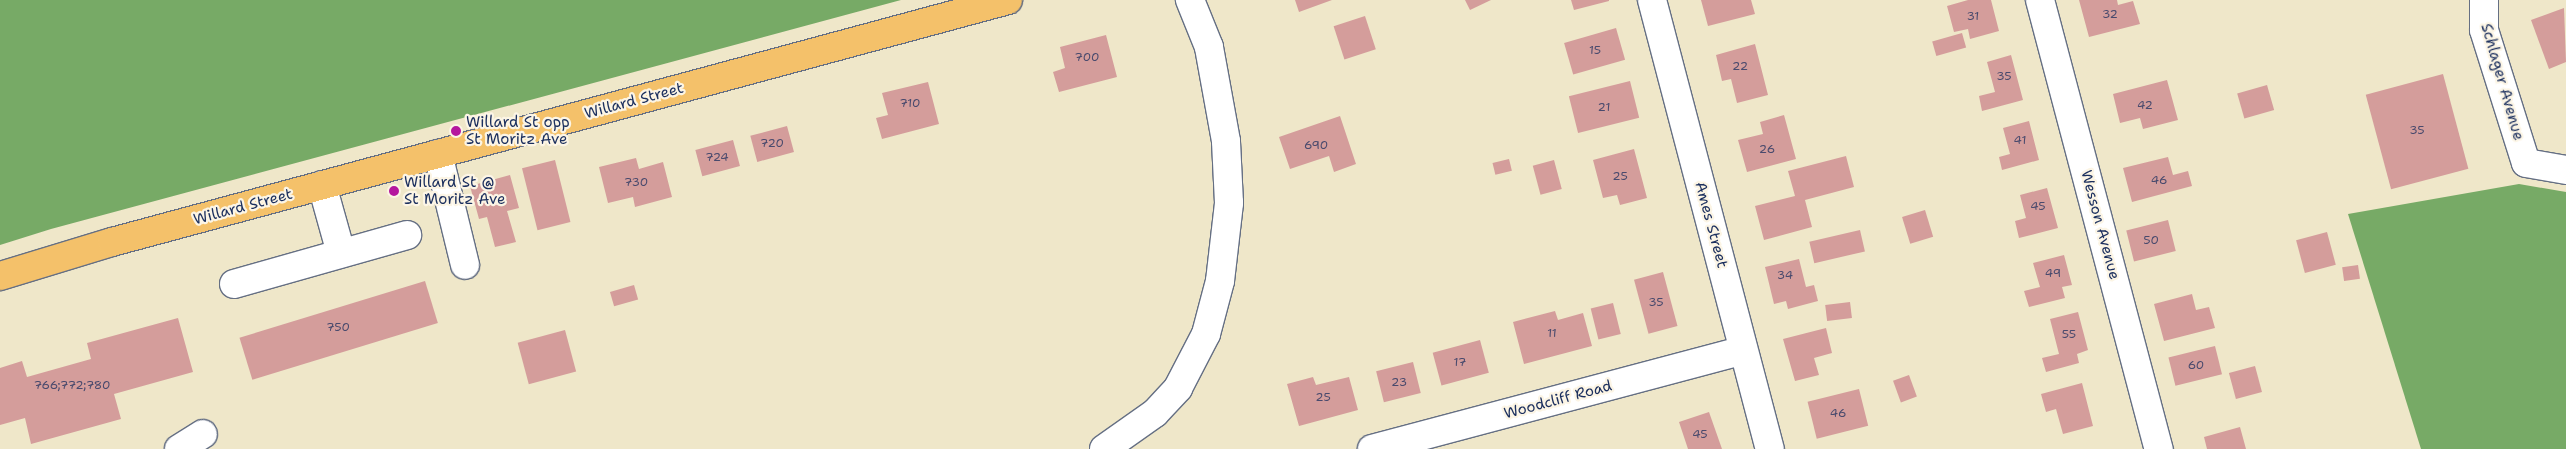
<!DOCTYPE html>
<style>
body{margin:0}
#map{position:relative;width:2566px;height:449px;overflow:hidden;background:#efe7c9;font-family:"Shantell Sans",sans-serif}
div>[style]{position:absolute}
[style*='--x']{left:calc(var(--x)*1px);top:calc(var(--y)*1px);width:calc(var(--w)*1px);rotate:calc(var(--a)*1deg)}
.forest>*{inset:0;background:#7a6}
.building>*{inset:0;background:#d49d9b;transform-origin:0 0}
.roads{filter:drop-shadow(1px 0 #656f83) drop-shadow(-1px 0 #656f83) drop-shadow(0 1px #656f83) drop-shadow(0 -1px #656f83)}
.minor>*{height:28px;margin:-14px;padding:0 14px;transform-origin:14px;border-radius:14px;background:#fff}
.major>*{height:28px;margin:-14px;padding:0 14px;transform-origin:14px;border-radius:14px;background:#f4c16a}
.dots>*{width:14px;height:14px;translate:-50% -50%;box-sizing:border-box;border:2px solid #fcf5e5;border-radius:50%}
span{translate:-50% -50%;white-space:nowrap;text-align:center;line-height:1.15;-webkit-text-stroke:4.5px #fcf5e5;paint-order:stroke}
.number-label{font-size:12px;color:#494a6d}
.number-label span{-webkit-text-stroke-width:0}
.street-label{font-size:15px;color:#1b2f5e}
.poi-label{font-size:15px;color:#1b2f5e}
.left{translate:0 -50%;text-align:left}
</style>
<div id="map">
<div class="forest">
<div style="clip-path:polygon(0 0,901px 0,51px 229px,0 245px)"></div>
<div style="clip-path:polygon(2519px 184px,2566px 192px,2566px 449px,2421px 449px,2348px 214px)"></div>
</div>
<div class="building">
<div style="clip-path:polygon(1295px 0,1332px 0,1299px 12px)"></div>
<div style="clip-path:polygon(1465px 0,1491px 0,1470px 10px)"></div>
<div style="clip-path:polygon(1571px 0,1609px 0,1609px 1px,1574px 10px)"></div>
<div style="clip-path:polygon(1701px 0,1751px 0,1755px 14px,1708px 26px)"></div>
<div style="clip-path:polygon(1968px 0,1991px 0,1999px 31px,1970px 39px,1968px 29px,1954px 32px,1947px 6px)"></div>
<div style="clip-path:polygon(2079px 0,2117px 0,2118px 5px,2133px 1px,2140px 24px,2089px 37px)"></div>
<div style="clip-path:polygon(2564px 8px,2566px 62px,2549px 69px,2531px 20px)"></div>
<div style="left:1365px;top:16px;width:35px;height:33px;rotate:72deg"></div>
<div style="left:1616px;top:28px;width:33px;height:54px;rotate:74deg"></div>
<div style="left:1962px;top:33px;width:15px;height:31px;rotate:74deg"></div>
<div style="clip-path:polygon(1106px 35px,1117px 77px,1059px 92px,1053px 72px,1065px 68px,1060px 47px)"></div>
<div style="clip-path:polygon(1755px 44px,1768px 95px,1737px 103px,1731px 79px,1722px 81px,1716px 55px)"></div>
<div style="clip-path:polygon(2011px 55px,2023px 100px,1982px 111px,1979px 96px,1995px 92px,1987px 62px)"></div>
<div style="left:2443px;top:74px;width:98px;height:80px;rotate:75deg"></div>
<div style="clip-path:polygon(2167px 80px,2178px 120px,2143px 129px,2140px 118px,2120px 123px,2113px 94px)"></div>
<div style="left:1630px;top:81px;width:38px;height:63px;rotate:76deg"></div>
<div style="clip-path:polygon(928px 82px,939px 124px,882px 139px,876px 118px,888px 115px,882px 93px)"></div>
<div style="left:2267px;top:85px;width:26px;height:31px;rotate:74deg"></div>
<div style="clip-path:polygon(1784px 115px,1796px 159px,1747px 172px,1738px 140px,1763px 134px,1760px 122px)"></div>
<div style="clip-path:polygon(1340px 116px,1356px 164px,1334px 172px,1329px 156px,1290px 169px,1279px 137px)"></div>
<div style="clip-path:polygon(2029px 121px,2039px 160px,2002px 170px,1999px 157px,2010px 154px,2003px 128px)"></div>
<div style="left:787px;top:126px;width:27px;height:38px;rotate:75deg"></div>
<div style="left:733px;top:140px;width:27px;height:39px;rotate:75deg"></div>
<div style="clip-path:polygon(1634px 149px,1647px 198px,1620px 205px,1617px 195px,1603px 198px,1593px 160px)"></div>
<div style="clip-path:polygon(1846px 156px,1854px 187px,1805px 200px,1812px 227px,1764px 240px,1755px 206px,1795px 196px,1788px 171px)"></div>
<div style="clip-path:polygon(2168px 157px,2173px 175px,2188px 171px,2192px 186px,2132px 202px,2123px 168px)"></div>
<div style="clip-path:polygon(636px 158px,639px 169px,663px 162px,672px 197px,635px 207px,633px 197px,608px 203px,599px 167px)"></div>
<div style="left:1509px;top:159px;width:12px;height:17px;rotate:76deg"></div>
<div style="left:555px;top:160px;width:64px;height:34px;rotate:76deg"></div>
<div style="left:1554px;top:160px;width:30px;height:22px;rotate:75deg"></div>
<div style="clip-path:polygon(510px 175px,519px 208px,507px 211px,516px 242px,495px 247px,487px 217px,479px 219px,470px 186px)"></div>
<div style="clip-path:polygon(2047px 188px,2058px 228px,2019px 238px,2015px 221px,2026px 218px,2020px 195px)"></div>
<div style="left:1925px;top:210px;width:28px;height:24px;rotate:73deg"></div>
<div style="left:2168px;top:220px;width:32px;height:43px;rotate:76deg"></div>
<div style="left:1860px;top:230px;width:22px;height:52px;rotate:77deg"></div>
<div style="left:2327px;top:232px;width:34px;height:32px;rotate:75deg"></div>
<div style="clip-path:polygon(2064px 255px,2072px 285px,2062px 287px,2065px 298px,2029px 307px,2024px 291px,2040px 287px,2033px 263px)"></div>
<div style="clip-path:polygon(1799px 259px,1806px 287px,1814px 285px,1818px 301px,1788px 309px,1786px 301px,1774px 304px,1765px 267px)"></div>
<div style="left:2358px;top:265px;width:14px;height:16px;rotate:82deg"></div>
<div style="left:1663px;top:272px;width:56px;height:30px;rotate:75deg"></div>
<div style="left:425px;top:281px;width:44px;height:194px;rotate:73deg"></div>
<div style="left:634px;top:285px;width:15px;height:25px;rotate:74deg"></div>
<div style="clip-path:polygon(2192px 294px,2196px 310px,2209px 307px,2215px 328px,2164px 341px,2154px 304px)"></div>
<div style="left:1850px;top:302px;width:16px;height:25px;rotate:83deg"></div>
<div style="left:1613px;top:303px;width:32px;height:23px;rotate:76deg"></div>
<div style="clip-path:polygon(1555px 311px,1558px 320px,1583px 313px,1592px 346px,1524px 364px,1513px 322px)"></div>
<div style="clip-path:polygon(2078px 312px,2088px 350px,2077px 354px,2079px 363px,2046px 372px,2042px 358px,2059px 354px,2050px 319px)"></div>
<div style="clip-path:polygon(178px 318px,193px 372px,114px 394px,121px 419px,31px 444px,25px 418px,0 425px,0 368px,22px 361px,27px 377px,91px 359px,87px 343px)"></div>
<div style="clip-path:polygon(1826px 328px,1832px 353px,1814px 358px,1819px 375px,1795px 381px,1783px 339px)"></div>
<div style="left:565px;top:330px;width:43px;height:49px;rotate:75deg"></div>
<div style="left:1480px;top:340px;width:34px;height:49px;rotate:75deg"></div>
<div style="left:2215px;top:346px;width:29px;height:48px;rotate:76deg"></div>
<div style="left:1413px;top:362px;width:32px;height:38px;rotate:76deg"></div>
<div style="left:2255px;top:366px;width:27px;height:27px;rotate:75deg"></div>
<div style="left:1909px;top:375px;width:23px;height:17px;rotate:70deg"></div>
<div style="clip-path:polygon(1313px 377px,1316px 385px,1349px 377px,1358px 410px,1299px 426px,1287px 384px)"></div>
<div style="clip-path:polygon(2082px 383px,2093px 426px,2063px 434px,2056px 409px,2046px 412px,2041px 394px)"></div>
<div style="left:1859px;top:389px;width:38px;height:53px;rotate:76deg"></div>
<div style="clip-path:polygon(1709px 412px,1722px 449px,1688px 449px,1679px 422px)"></div>
<div style="clip-path:polygon(2240px 427px,2246px 449px,2207px 449px,2204px 437px)"></div>
</div>
<div class="roads">
<div class="minor">
<div style="--x:1652;--y:0;--w:464;--a:75.3"></div>
<div style="--x:2040;--y:0;--w:465;--a:75.2"></div>
<div style="--x:2484;--y:0;--w:30;--a:90"></div>
<div style="--x:2484;--y:30;--w:139;--a:72.5"></div>
<div style="--x:2526;--y:163;--w:41;--a:9.9"></div>
<div style="--x:438;--y:154;--w:114;--a:76.3"></div>
<div style="--x:322;--y:185;--w:71;--a:74.4"></div>
<div style="--x:234;--y:284;--w:180;--a:-15.8"></div>
<div style="--x:179;--y:449;--w:28;--a:-32"></div>
<div style="--x:1104;--y:449;--w:62;--a:-35.2"></div>
<div style="--x:1155;--y:413;--w:34;--a:-47"></div>
<div style="--x:1178;--y:388;--w:61;--a:-62.6"></div>
<div style="--x:1206;--y:334;--w:55;--a:-75.2"></div>
<div style="--x:1220;--y:281;--w:79;--a:-83.4"></div>
<div style="--x:1229;--y:203;--w:62;--a:-92.8"></div>
<div style="--x:1226;--y:141;--w:96;--a:-100.3"></div>
<div style="--x:1209;--y:47;--w:51;--a:-112"></div>
<div style="--x:1372;--y:449;--w:384;--a:-14.9"></div>
</div>
<div class="major">
<div style="--x:0;--y:276;--w:117;--a:-16.9"></div>
<div style="--x:112;--y:242;--w:928;--a:-15.11"></div>
</div>
</div>
<div class="dots">
<div style="left:456px;top:131px;background:#b5179e"></div>
<div style="left:394px;top:191px;background:#b5179e"></div>
</div>
<div class="number-label">
<span style="left:2110px;top:15px">32</span>
<span style="left:1973px;top:17px">31</span>
<span style="left:1595px;top:51px">15</span>
<span style="left:1087px;top:58px">700</span>
<span style="left:1740px;top:67px">22</span>
<span style="left:2004px;top:77px">35</span>
<span style="left:910px;top:104px">710</span>
<span style="left:2145px;top:106px">42</span>
<span style="left:1604px;top:108px">21</span>
<span style="left:2417px;top:131px">35</span>
<span style="left:2020px;top:141px">41</span>
<span style="left:772px;top:144px">720</span>
<span style="left:1316px;top:146px">690</span>
<span style="left:1767px;top:150px">26</span>
<span style="left:717px;top:158px">724</span>
<span style="left:1620px;top:177px">25</span>
<span style="left:2159px;top:181px">46</span>
<span style="left:636px;top:183px">730</span>
<span style="left:2038px;top:207px">45</span>
<span style="left:2151px;top:241px">50</span>
<span style="left:2053px;top:274px">49</span>
<span style="left:1785px;top:276px">34</span>
<span style="left:1656px;top:303px">35</span>
<span style="left:338px;top:328px">750</span>
<span style="left:1552px;top:334px">11</span>
<span style="left:2069px;top:335px">55</span>
<span style="left:1460px;top:363px">17</span>
<span style="left:2196px;top:366px">60</span>
<span style="left:1399px;top:383px">23</span>
<span style="left:72px;top:386px">766;772;780</span>
<span style="left:1323px;top:398px">25</span>
<span style="left:1838px;top:414px">46</span>
<span style="left:1700px;top:435px">45</span>
</div>
<div class="street-label">
<span style="left:2502px;top:82px;rotate:74deg">Schlager Avenue</span>
<span style="left:634px;top:101px;rotate:-15deg">Willard Street</span>
<span style="left:243px;top:207px;rotate:-15deg">Willard Street</span>
<span style="left:1711px;top:225px;rotate:75deg">Ames Street</span>
<span style="left:2100px;top:225px;rotate:75deg">Wesson Avenue</span>
<span style="left:1558px;top:400px;rotate:-15deg">Woodcliff Road</span>
</div>
<div class="poi-label">
<span class="left" style="left:466px;top:131px">Willard St opp<br>St Moritz Ave</span>
<span class="left" style="left:404px;top:191px">Willard St @<br>St Moritz Ave</span>
</div>
</div>
